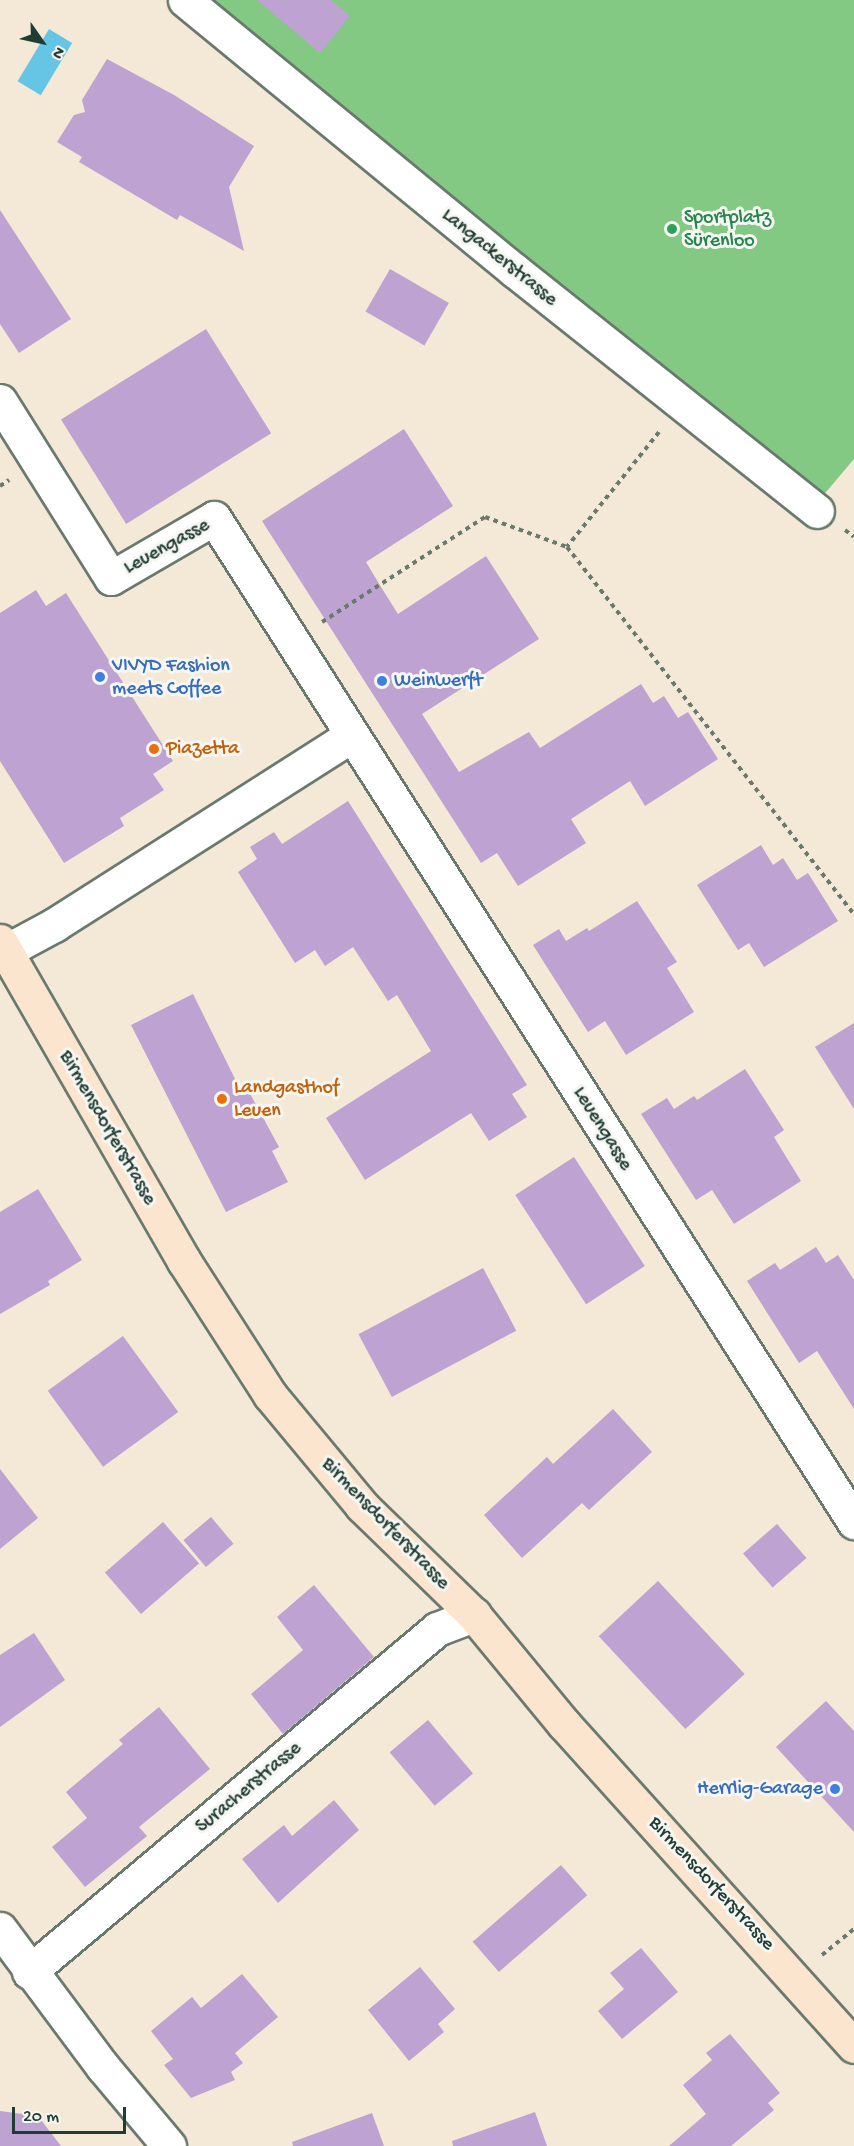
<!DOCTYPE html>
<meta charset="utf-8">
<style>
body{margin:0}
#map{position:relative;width:854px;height:2146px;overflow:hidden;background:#f4e9d7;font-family:"Gochi Hand",sans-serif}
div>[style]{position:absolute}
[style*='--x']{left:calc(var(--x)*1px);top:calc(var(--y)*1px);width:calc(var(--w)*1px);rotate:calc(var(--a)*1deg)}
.green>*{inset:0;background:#83c983}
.water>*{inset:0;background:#66c5e5;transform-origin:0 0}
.building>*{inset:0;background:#bda2d2;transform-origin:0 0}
.path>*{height:4px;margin-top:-2px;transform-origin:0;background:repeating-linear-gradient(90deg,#6a796d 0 4.5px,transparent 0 9px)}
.roads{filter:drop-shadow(2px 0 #6a796d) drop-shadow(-2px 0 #6a796d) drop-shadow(0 2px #6a796d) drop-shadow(0 -2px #6a796d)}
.minor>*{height:33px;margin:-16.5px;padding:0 16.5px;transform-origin:16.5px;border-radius:16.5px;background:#fff}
.secondary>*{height:33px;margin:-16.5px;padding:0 16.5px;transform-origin:16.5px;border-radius:16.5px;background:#fbe5cf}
.dots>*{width:16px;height:16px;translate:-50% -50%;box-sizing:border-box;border:3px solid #f6f6f2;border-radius:50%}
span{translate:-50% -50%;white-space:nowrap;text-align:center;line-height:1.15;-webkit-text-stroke:6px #f6f6f2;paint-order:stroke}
.leisure-label{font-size:20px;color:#27864d}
.left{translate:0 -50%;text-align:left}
.street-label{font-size:20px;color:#1f3d34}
.shop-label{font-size:20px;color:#366cbe}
.right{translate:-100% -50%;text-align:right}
.food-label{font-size:20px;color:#c56008}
.north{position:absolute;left:12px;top:12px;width:60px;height:60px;-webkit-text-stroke:4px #f6f6f2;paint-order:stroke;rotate:124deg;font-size:16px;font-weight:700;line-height:24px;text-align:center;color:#1f3d34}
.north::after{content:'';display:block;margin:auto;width:21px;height:27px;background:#1f3d34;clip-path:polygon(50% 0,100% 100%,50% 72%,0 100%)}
.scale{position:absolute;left:12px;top:2107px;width:114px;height:27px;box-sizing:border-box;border:3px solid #1f3d34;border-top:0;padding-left:8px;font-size:18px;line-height:21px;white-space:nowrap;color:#1f3d34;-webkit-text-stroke:4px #f6f6f2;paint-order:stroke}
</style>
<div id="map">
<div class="green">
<div style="clip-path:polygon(207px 0,854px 0,854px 459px,821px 498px)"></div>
</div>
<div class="water">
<div style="left:49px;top:29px;width:27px;height:61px;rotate:31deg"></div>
</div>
<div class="building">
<div style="clip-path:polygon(257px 0,331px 0,350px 16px,320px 53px)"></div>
<div style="clip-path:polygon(107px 59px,174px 95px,254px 146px,229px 187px,244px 251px,180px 215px,177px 220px,79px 162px,82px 157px,57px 142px,74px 115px,85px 112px,82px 100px)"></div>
<div style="clip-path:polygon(0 210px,71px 319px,19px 353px,0 324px)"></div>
<div style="left:390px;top:269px;width:68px;height:49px;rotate:30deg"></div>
<div style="left:206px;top:329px;width:123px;height:171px;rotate:58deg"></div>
<div style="clip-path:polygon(404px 429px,453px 506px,366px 562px,381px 587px,398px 614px,486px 556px,539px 639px,422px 714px,459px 772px,529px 732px,540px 748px,641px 684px,653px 703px,664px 696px,678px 718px,688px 712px,718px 759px,645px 806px,630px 781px,571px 819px,586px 843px,518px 886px,497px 853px,481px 863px,262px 521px)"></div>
<div style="clip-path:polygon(36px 590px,46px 606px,66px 593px,173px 761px,153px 774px,164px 790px,120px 818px,124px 826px,64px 863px,0 761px,0 613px)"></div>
<div style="clip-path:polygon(348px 801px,527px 1085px,512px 1094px,527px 1117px,489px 1141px,471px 1113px,365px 1180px,326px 1118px,431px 1051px,397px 995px,388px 1001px,353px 947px,325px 966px,315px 950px,295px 963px,238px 872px,257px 859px,250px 847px,274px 832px,282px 844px)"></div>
<div style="clip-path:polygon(761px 845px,773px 865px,783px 858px,797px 880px,808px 873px,838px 921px,764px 967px,749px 943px,738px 950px,697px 885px)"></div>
<div style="clip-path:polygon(637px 901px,677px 962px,667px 968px,694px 1012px,626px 1055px,605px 1021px,588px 1032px,533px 945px,559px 929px,566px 941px,587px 928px,589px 931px)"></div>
<div style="clip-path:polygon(193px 994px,242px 1093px,248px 1090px,279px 1147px,272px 1151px,288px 1182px,226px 1212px,131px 1025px)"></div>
<div style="clip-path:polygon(854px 1023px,854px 1109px,815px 1047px)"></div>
<div style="clip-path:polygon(745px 1069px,784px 1130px,774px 1137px,801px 1181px,734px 1224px,712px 1190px,696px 1200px,641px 1114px,667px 1098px,674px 1109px,694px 1096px,697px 1100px)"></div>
<div style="left:574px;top:1157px;width:130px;height:70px;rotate:57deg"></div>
<div style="clip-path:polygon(38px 1189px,82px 1260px,48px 1281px,50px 1285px,0 1314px,0 1212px)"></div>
<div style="clip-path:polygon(816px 1247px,826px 1263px,838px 1255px,854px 1280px,854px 1409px,817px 1351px,799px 1363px,747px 1281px,775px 1263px,780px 1270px)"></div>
<div style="left:483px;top:1268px;width:71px;height:141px;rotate:62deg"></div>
<div style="left:123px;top:1336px;width:94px;height:93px;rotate:54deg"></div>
<div style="clip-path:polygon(613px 1409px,652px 1452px,589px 1510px,582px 1503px,522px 1558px,484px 1515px,547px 1457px,553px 1464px)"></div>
<div style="clip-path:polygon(0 1469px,38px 1518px,0 1549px)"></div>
<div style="left:211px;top:1517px;width:35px;height:36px;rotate:50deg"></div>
<div style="left:163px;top:1522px;width:55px;height:77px;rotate:49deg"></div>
<div style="left:777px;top:1524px;width:45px;height:45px;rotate:49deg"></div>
<div style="left:658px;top:1581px;width:127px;height:81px;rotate:47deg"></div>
<div style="clip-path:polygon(314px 1585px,374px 1657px,283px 1734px,251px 1694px,303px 1650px,277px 1617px)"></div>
<div style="clip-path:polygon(34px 1633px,65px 1680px,0 1727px,0 1655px)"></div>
<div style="clip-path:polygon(826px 1701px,854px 1731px,854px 1832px,776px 1747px)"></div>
<div style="clip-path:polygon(159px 1707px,210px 1769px,139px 1827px,147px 1836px,85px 1887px,52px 1847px,87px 1818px,66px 1792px,123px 1744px,119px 1740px)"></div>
<div style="left:428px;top:1720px;width:70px;height:50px;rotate:50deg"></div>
<div style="clip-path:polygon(334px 1800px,359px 1830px,278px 1903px,242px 1859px,284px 1825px,292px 1836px)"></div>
<div style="left:561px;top:1865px;width:40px;height:117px;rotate:49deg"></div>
<div style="clip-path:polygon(641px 1948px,678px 1992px,622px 2039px,598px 2011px,624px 1989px,610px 1973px)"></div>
<div style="clip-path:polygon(420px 1967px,455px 2009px,438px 2024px,444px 2032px,409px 2061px,368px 2010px)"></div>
<div style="clip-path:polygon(242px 1974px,278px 2017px,235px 2053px,243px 2063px,231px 2072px,235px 2080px,191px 2098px,164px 2065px,173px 2059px,151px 2031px,192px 1997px,201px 2008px)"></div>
<div style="clip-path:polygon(730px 2034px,780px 2093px,768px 2103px,774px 2110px,731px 2146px,669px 2146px,706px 2114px,683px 2085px,712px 2060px,706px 2053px)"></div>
<div style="clip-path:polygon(0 2111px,38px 2116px,61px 2146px,0 2146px)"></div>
<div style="clip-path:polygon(535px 2112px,547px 2146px,453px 2146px,452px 2141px)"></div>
<div style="clip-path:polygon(372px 2113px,384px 2146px,293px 2146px,292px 2142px)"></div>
</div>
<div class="path">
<div style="--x:659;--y:432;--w:147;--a:128.7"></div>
<div style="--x:567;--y:547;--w:466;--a:52"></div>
<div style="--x:0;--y:486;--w:11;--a:-34"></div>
<div style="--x:845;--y:530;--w:11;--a:38"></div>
<div style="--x:322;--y:622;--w:194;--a:-32.8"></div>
<div style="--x:485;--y:517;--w:87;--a:20.1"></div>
<div style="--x:822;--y:1955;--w:41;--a:-39.1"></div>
</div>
<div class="roads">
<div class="minor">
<div style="--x:185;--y:0;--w:426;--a:39.4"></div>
<div style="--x:514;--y:270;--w:387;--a:38.5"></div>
<div style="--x:0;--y:401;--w:209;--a:57.9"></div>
<div style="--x:111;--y:578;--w:119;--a:-30.2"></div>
<div style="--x:214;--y:518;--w:1191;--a:57.48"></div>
<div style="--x:6;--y:951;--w:55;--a:-28.4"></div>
<div style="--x:54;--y:925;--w:353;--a:-32.5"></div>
<div style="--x:0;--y:1929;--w:172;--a:53.3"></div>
<div style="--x:103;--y:2067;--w:103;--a:50.1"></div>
<div style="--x:29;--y:1972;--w:533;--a:-40.05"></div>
<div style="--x:437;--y:1629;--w:40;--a:-21"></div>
</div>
<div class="secondary">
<div style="--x:0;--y:941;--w:369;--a:60.1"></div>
<div style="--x:184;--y:1261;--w:159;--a:57.3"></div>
<div style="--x:270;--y:1395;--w:144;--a:50.3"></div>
<div style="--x:362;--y:1506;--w:156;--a:44.2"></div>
<div style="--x:474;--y:1615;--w:141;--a:50.5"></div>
<div style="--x:564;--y:1724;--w:433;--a:48"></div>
</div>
</div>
<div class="dots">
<div style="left:672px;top:229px;background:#2e9e5b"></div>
<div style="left:100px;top:677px;background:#3f7fe0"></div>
<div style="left:382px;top:681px;background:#3f7fe0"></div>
<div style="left:154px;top:749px;background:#e8710a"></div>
<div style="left:222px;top:1099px;background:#e8710a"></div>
<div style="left:835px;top:1789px;background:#3f7fe0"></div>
</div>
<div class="leisure-label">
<span class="left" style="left:684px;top:230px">Sportplatz<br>Sürenloo</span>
</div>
<div class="street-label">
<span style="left:499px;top:258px;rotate:39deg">Langackerstrasse</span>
<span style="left:167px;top:547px;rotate:-29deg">Leuengasse</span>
<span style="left:107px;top:1128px;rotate:60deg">Birmensdorferstrasse</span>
<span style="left:602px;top:1129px;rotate:58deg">Leuengasse</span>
<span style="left:385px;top:1524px;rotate:46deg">Birmensdorferstrasse</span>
<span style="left:249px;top:1788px;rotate:-40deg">Suracherstrasse</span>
<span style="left:711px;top:1884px;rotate:47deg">Birmensdorferstrasse</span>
</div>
<div class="shop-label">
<span class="left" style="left:112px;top:678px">VIVYD Fashion<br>meets Coffee</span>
<span class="left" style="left:394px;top:681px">Weinwerft</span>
<span class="right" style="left:823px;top:1789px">Herrlig-Garage</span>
</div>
<div class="food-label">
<span class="left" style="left:166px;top:749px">Piazetta</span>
<span class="left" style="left:234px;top:1100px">Landgasthof<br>Leuen</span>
</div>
<div class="north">N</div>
<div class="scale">20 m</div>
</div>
